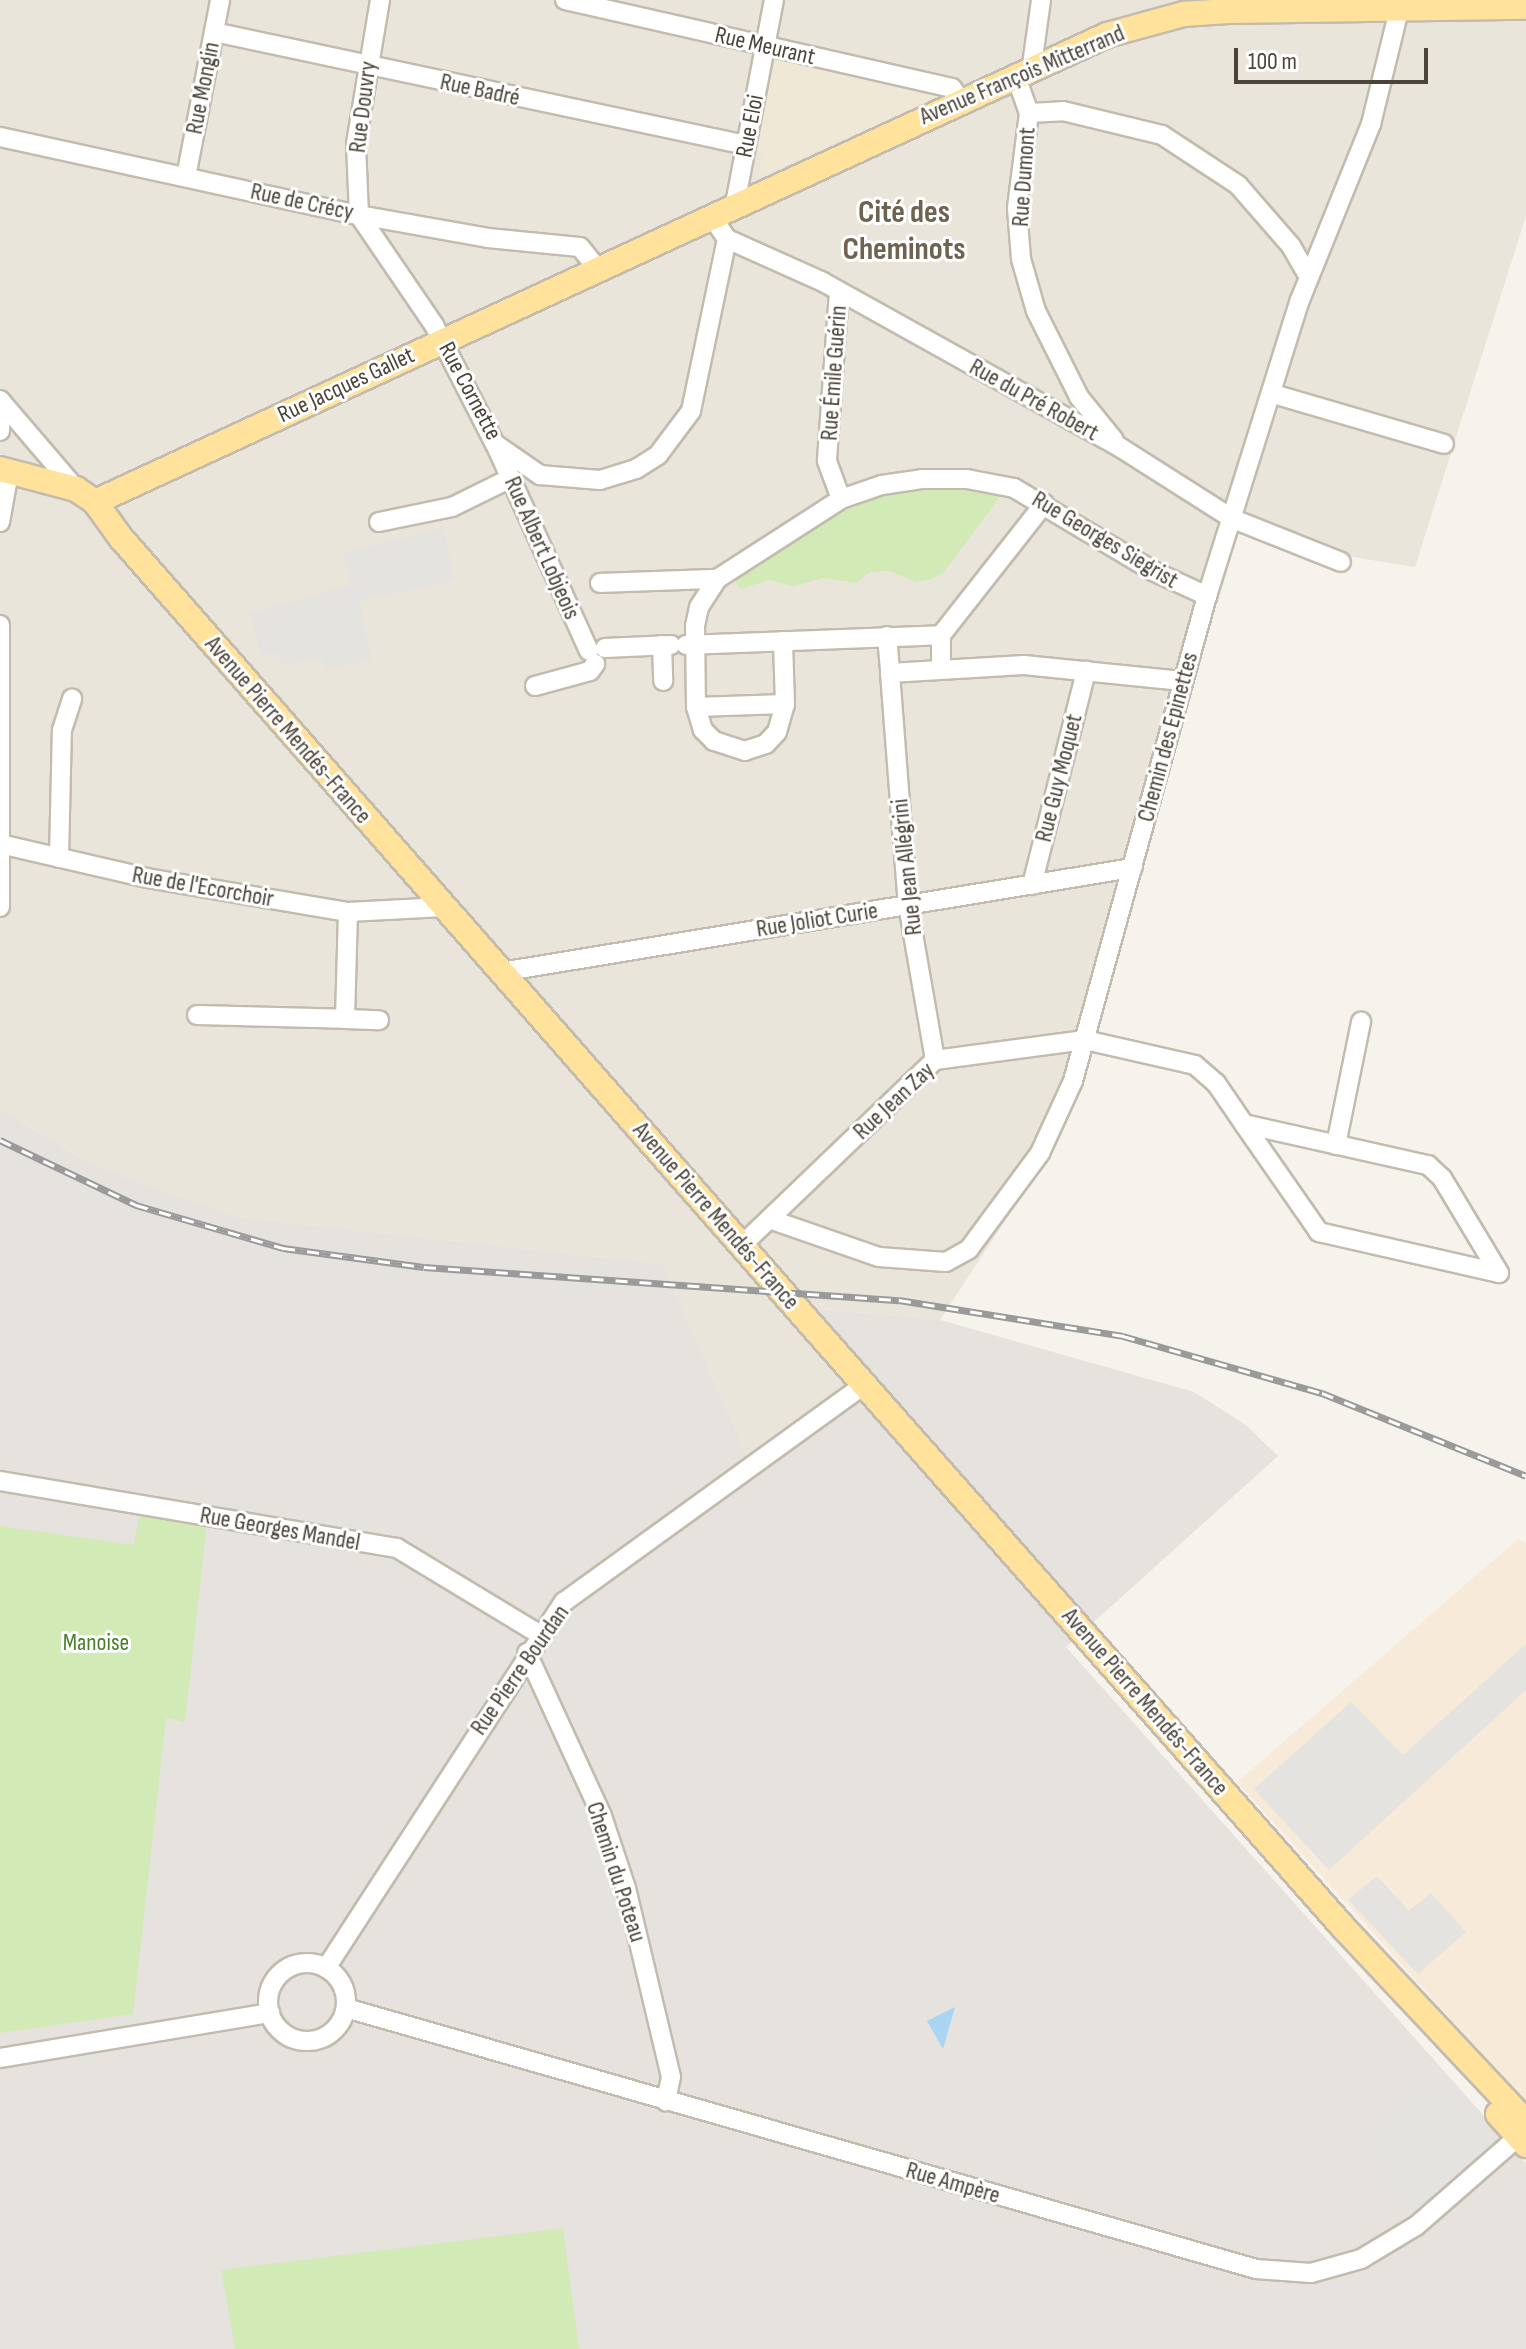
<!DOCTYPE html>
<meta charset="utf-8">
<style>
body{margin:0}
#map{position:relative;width:1526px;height:2349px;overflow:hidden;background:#f6f3ec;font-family:"Sofia Sans Condensed",sans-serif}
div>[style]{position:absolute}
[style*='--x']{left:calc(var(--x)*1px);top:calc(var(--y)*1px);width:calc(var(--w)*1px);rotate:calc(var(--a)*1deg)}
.residential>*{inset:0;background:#eae5da}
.commercial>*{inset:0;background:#f7ead8}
.industrial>*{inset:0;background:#e6e2dd}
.education>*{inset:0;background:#efe8d6}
.green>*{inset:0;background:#d2eab5}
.parking>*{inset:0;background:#e5e3e0}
.water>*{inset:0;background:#a9d4f2}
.roads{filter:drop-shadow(2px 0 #c2bbae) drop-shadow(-2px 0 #c2bbae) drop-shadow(0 2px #c2bbae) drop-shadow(0 -2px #c2bbae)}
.minor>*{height:18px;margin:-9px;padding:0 9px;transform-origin:9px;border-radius:9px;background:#fff}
.minor>.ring{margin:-9px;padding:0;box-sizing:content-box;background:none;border:18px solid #fff;border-radius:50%}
.major>*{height:24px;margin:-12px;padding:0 12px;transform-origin:12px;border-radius:12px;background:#ffe39c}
.rail>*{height:7px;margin-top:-3.5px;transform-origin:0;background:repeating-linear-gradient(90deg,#fff 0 12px,#9a9a9a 0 24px);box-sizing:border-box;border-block:2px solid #9a9a9a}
span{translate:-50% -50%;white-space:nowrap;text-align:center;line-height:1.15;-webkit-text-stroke:6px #fff;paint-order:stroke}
.street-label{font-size:24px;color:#4b4439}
.park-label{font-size:24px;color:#4a7f2a}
.district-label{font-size:32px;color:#6e6250;font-weight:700}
.scale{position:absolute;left:1234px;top:48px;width:194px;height:36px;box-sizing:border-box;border:4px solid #4b4439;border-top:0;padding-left:10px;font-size:24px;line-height:28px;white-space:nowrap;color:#4b4439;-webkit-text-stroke:6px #fff;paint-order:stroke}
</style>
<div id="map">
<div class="residential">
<div style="clip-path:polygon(0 0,1526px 0,1526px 216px,1415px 567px,1334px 554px,1241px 521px,1058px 1140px,940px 1320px,812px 1308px,864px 1372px,748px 1458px,663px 1264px,237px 1217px,95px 1166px,0 1109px)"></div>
</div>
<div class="commercial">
<div style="clip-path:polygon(1518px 1539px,1526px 1543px,1526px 2102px,1237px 1782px)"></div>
</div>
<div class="industrial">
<div style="clip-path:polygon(0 1109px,95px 1166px,237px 1217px,663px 1264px,748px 1458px,864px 1372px,811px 1308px,940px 1320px,1194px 1392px,1246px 1425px,1278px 1456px,1066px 1647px,1526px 2163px,1526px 2349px,0 2349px)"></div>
</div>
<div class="education">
<div style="clip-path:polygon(778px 56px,940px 91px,941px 96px,759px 177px,761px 150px,749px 149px,767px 64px)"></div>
</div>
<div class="green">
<div style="clip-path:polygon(989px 488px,1001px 495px,944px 572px,932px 579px,916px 582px,889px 571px,870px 572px,856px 583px,824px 578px,794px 586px,769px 580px,741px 589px,735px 581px,844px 504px,849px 509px,887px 491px)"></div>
<div style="clip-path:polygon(140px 1512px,207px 1522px,185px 1722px,166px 1718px,133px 2014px,0 2033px,0 1526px,134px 1545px)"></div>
<div style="clip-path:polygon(563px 2228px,579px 2349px,235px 2349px,221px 2270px)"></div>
</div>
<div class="parking">
<div style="clip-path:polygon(444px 528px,454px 581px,359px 600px,372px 660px,326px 669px,321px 659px,282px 666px,277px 654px,261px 655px,250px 614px,351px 585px,342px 553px)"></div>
<div style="clip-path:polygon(1526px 1644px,1526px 1690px,1329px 1870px,1254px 1789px,1351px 1702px,1403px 1755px)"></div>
<div style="clip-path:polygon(1377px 1876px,1409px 1911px,1431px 1893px,1466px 1932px,1418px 1974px,1348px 1900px)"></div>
<div style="clip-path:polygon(1414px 2075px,1421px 2082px,1438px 2075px,1481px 2124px,1476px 2139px,1483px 2146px,1410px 2209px,1392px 2201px,1398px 2194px,1356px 2144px,1410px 2092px,1404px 2085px)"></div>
</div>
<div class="water">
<div style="clip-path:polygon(955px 2007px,943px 2049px,927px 2021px)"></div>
</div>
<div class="roads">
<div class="minor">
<div style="--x:380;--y:0;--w:146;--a:99.5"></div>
<div style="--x:356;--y:144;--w:71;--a:87.6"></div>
<div style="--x:359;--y:215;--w:133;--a:55.7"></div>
<div style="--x:434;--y:325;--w:134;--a:62.9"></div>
<div style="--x:495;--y:444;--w:55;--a:34.6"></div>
<div style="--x:540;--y:475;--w:60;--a:4.8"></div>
<div style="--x:600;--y:480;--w:38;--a:-17"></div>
<div style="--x:636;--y:469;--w:26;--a:-32"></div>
<div style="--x:658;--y:455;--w:55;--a:-53.1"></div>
<div style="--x:691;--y:411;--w:176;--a:-78.2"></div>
<div style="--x:727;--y:239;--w:29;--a:-124"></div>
<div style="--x:565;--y:0;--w:397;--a:12.8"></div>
<div style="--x:952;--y:88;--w:14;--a:54"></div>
<div style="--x:214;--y:32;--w:544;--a:11.99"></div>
<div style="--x:1032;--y:65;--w:66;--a:-82.1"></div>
<div style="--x:1015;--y:74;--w:41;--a:70.3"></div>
<div style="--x:1029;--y:113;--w:96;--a:97.2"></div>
<div style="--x:1017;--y:208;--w:51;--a:85.5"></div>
<div style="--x:1021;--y:259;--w:54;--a:73.9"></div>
<div style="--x:1036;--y:311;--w:96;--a:63.4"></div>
<div style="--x:1079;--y:397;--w:55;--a:50.9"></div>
<div style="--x:1029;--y:113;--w:34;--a:-3"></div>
<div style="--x:1063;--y:111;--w:102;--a:13.6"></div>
<div style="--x:1162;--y:135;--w:91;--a:33.3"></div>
<div style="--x:1238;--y:185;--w:81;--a:49"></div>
<div style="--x:1291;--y:246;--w:36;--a:60"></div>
<div style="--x:0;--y:137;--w:367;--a:12.3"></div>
<div style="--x:359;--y:215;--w:131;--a:10.1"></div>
<div style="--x:488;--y:238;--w:92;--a:5.6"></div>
<div style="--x:580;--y:247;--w:27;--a:51"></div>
<div style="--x:186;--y:177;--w:180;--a:-79.1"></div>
<div style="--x:735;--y:204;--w:208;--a:-79.2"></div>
<div style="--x:727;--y:239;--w:105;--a:24.1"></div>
<div style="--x:823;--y:282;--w:341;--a:29.1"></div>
<div style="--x:1121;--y:448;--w:133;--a:32.4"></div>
<div style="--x:1233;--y:519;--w:116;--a:21.7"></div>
<div style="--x:839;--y:292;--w:169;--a:94.1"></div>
<div style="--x:827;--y:461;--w:40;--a:69.8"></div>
<div style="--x:1273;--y:394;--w:178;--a:16.3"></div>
<div style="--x:0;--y:400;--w:117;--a:49.5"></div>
<div style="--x:0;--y:431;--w:30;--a:-88"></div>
<div style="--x:496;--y:446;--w:225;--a:65.6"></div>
<div style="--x:0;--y:522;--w:51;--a:-79.8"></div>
<div style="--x:379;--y:522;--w:75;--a:-11.6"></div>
<div style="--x:452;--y:507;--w:66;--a:-26.2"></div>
<div style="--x:600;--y:583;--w:117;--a:-2"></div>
<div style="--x:0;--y:625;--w:282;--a:90"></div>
<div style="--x:941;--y:635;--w:167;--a:-51.8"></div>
<div style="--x:887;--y:636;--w:37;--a:85"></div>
<div style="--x:890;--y:673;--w:134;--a:-3.4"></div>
<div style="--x:1024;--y:665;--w:159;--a:5.8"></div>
<div style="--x:783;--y:641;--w:63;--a:88.2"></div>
<div style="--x:785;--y:704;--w:29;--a:106"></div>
<div style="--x:777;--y:732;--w:16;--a:133"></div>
<div style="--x:766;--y:744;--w:22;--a:162"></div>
<div style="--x:745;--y:751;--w:33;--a:-162"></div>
<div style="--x:714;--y:741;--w:16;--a:-135"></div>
<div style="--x:703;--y:730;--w:24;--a:-107"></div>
<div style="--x:696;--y:707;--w:81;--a:-90.7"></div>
<div style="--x:695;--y:626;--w:19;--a:-78"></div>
<div style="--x:699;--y:607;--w:33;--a:-57"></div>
<div style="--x:717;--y:579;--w:148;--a:-32.8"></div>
<div style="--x:841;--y:499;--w:43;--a:-18.9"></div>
<div style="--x:882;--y:485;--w:40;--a:-8.5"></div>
<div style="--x:922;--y:479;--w:45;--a:0"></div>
<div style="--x:967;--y:479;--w:48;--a:10.8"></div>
<div style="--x:1014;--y:488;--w:162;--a:30.8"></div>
<div style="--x:1153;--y:571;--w:60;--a:24.8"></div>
<div style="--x:662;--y:645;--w:36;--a:88"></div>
<div style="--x:686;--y:645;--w:255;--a:-2.2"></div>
<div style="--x:941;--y:635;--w:34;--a:90"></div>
<div style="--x:605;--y:648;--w:66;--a:-2.6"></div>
<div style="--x:890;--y:673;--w:233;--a:85.6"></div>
<div style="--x:908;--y:905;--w:157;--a:80.1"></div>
<div style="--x:535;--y:686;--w:57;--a:-15.3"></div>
<div style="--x:590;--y:671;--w:9;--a:-54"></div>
<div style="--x:696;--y:707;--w:89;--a:-1.9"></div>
<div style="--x:0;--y:844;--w:151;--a:13"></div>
<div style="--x:147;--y:878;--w:204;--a:9.6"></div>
<div style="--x:348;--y:912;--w:96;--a:-3"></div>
<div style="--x:59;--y:858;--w:128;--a:-88.7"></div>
<div style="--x:62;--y:730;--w:33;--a:-72"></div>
<div style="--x:1032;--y:885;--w:221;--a:-75.8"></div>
<div style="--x:501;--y:972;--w:640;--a:-9.36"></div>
<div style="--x:197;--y:1015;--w:148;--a:1.5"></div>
<div style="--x:345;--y:1019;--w:107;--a:-88.4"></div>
<div style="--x:345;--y:1019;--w:34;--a:2"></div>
<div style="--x:1244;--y:1124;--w:189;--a:12.6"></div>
<div style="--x:1428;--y:1165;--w:19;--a:43"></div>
<div style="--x:1442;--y:1178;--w:111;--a:59"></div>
<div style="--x:1499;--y:1273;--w:185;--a:-167.2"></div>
<div style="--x:1319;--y:1232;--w:131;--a:-124.8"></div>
<div style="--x:1336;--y:1145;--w:126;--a:-78.5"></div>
<div style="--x:772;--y:1220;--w:113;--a:19.1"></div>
<div style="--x:879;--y:1257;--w:67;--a:4.3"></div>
<div style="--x:946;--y:1262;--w:26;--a:-29"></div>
<div style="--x:969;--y:1249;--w:119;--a:-53.5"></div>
<div style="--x:1040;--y:1153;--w:79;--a:-65.4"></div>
<div style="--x:1073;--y:1081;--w:503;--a:-74.56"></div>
<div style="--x:1207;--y:596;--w:310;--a:-72.6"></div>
<div style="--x:1300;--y:300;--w:190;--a:-68"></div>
<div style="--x:1371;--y:124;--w:117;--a:-76.2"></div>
<div style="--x:742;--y:1245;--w:267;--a:-43.8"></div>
<div style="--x:935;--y:1060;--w:151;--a:-7.6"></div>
<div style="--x:1085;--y:1040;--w:113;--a:12.8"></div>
<div style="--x:1195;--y:1065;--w:28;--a:41"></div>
<div style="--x:1216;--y:1083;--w:50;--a:55.7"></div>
<div style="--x:0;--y:1481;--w:403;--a:9.6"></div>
<div style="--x:397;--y:1548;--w:166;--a:31.2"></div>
<div style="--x:527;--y:1653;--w:179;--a:65.3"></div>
<div style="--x:602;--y:1816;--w:76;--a:71.6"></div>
<div style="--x:626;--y:1888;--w:194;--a:76.6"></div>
<div style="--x:671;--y:2077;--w:25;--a:102"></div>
<div class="ring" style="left:268px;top:1963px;width:60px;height:60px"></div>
<div style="--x:326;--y:1968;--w:437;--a:-57"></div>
<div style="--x:564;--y:1602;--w:370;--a:-35.9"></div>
<div style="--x:346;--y:2008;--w:947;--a:16"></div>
<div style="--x:1256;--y:2269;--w:55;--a:4.2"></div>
<div style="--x:1311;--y:2273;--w:52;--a:-15.6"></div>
<div style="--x:1361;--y:2259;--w:64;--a:-31"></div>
<div style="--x:1416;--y:2226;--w:146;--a:-41.1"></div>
<div style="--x:0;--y:2058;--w:274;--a:-9.5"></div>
</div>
<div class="major">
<div style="--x:0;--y:469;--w:79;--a:14.7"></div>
<div style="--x:76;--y:489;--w:23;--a:34"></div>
<div style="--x:95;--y:502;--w:44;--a:54.2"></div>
<div style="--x:121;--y:538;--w:1052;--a:48.74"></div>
<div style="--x:815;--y:1329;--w:796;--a:48.56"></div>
<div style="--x:1342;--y:1926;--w:269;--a:46.8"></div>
<div style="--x:95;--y:502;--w:1115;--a:-24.77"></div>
<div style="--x:1107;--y:35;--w:80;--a:-15.3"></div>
<div style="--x:1184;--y:14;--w:44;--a:-3.9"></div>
<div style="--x:1228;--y:11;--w:298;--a:-0.8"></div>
<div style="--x:1498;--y:2114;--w:42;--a:47.9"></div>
</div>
</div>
<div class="rail">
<div style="--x:0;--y:1140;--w:151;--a:25.5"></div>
<div style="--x:136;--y:1205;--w:153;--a:16.3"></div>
<div style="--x:283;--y:1248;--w:142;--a:7.7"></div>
<div style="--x:424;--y:1267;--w:476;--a:4"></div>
<div style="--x:899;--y:1300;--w:227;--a:9.1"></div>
<div style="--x:1123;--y:1336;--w:207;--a:16"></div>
<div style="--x:1322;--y:1393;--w:220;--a:22.1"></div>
</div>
<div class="street-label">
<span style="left:765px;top:46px;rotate:13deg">Rue Meurant</span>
<span style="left:1022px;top:75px;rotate:-23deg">Avenue François Mitterrand</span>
<span style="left:203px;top:88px;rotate:-79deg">Rue Mongin</span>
<span style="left:480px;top:90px;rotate:12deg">Rue Badré</span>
<span style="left:363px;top:107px;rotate:-83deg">Rue Douvry</span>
<span style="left:750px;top:126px;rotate:-79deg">Rue Eloi</span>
<span style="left:1024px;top:177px;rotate:-86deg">Rue Dumont</span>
<span style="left:302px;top:202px;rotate:12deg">Rue de Crécy</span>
<span style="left:834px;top:373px;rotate:-86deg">Rue Émile Guérin</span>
<span style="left:346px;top:385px;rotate:-25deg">Rue Jacques Gallet</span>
<span style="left:470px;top:391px;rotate:62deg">Rue Cornette</span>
<span style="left:1034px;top:400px;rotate:29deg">Rue du Pré Robert</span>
<span style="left:1105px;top:540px;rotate:31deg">Rue Georges Siegrist</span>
<span style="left:542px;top:548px;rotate:66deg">Rue Albert Lobjeois</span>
<span style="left:288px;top:730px;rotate:49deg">Avenue Pierre Mendés-France</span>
<span style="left:1168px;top:737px;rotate:-75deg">Chemin des Epinettes</span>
<span style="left:1059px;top:778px;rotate:-76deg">Rue Guy Moquet</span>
<span style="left:907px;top:867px;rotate:-96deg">Rue Jean Allégrini</span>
<span style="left:203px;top:887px;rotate:10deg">Rue de l'Ecorchoir</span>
<span style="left:817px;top:920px;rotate:-9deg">Rue Joliot Curie</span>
<span style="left:894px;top:1101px;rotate:-43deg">Rue Jean Zay</span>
<span style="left:716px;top:1216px;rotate:49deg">Avenue Pierre Mendés-France</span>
<span style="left:280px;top:1529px;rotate:10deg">Rue Georges Mandel</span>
<span style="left:520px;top:1670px;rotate:-55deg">Rue Pierre Bourdan</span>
<span style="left:1145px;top:1702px;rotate:49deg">Avenue Pierre Mendés-France</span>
<span style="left:616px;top:1872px;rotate:72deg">Chemin du Poteau</span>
<span style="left:953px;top:2183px;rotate:16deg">Rue Ampère</span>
</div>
<div class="park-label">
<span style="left:96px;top:1643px">Manoise</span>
</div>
<div class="district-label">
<span style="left:904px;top:232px">Cité des<br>Cheminots</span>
</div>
<div class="scale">100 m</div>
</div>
